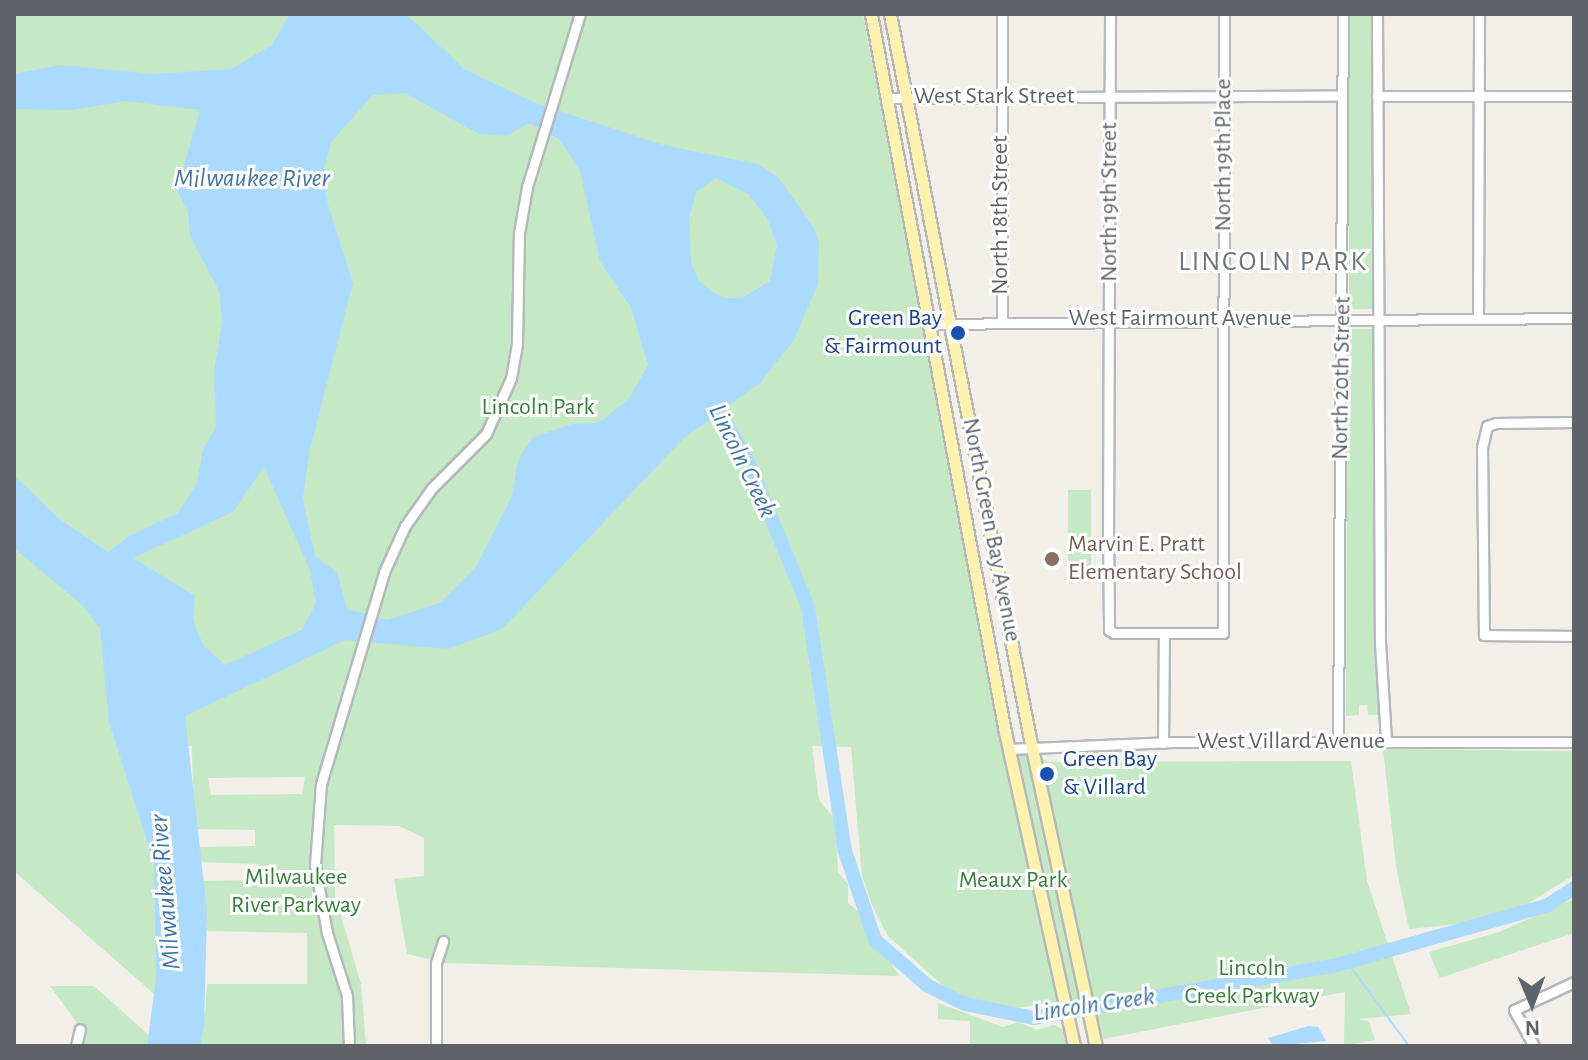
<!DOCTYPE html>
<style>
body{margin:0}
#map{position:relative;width:1588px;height:1060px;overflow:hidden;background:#f1efe8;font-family:"Alegreya Sans",sans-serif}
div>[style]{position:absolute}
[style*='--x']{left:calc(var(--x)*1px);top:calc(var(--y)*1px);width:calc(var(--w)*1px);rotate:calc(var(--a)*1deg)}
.green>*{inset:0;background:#c5e8c5;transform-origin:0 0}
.water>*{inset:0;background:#aadaff}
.stream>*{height:2px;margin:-1px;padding:0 1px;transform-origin:1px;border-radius:1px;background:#aadaff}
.river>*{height:14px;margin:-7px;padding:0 7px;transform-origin:7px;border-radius:7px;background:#aadaff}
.roads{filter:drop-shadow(2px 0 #b5b8bc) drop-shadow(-2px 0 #b5b8bc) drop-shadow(0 2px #b5b8bc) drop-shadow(0 -2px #b5b8bc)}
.minor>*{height:9px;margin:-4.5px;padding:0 4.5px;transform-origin:4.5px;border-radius:4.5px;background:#fff}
.major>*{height:11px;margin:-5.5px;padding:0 5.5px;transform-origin:5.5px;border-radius:5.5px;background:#fff2af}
.dots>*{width:22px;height:22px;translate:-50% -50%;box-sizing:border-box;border:4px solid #fff;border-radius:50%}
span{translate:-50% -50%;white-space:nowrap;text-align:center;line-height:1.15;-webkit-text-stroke:6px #fff;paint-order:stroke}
.street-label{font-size:24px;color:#5f6368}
.transit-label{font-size:24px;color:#164399}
.right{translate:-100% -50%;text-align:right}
.left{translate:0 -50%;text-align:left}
.park-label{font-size:24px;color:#348238}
.education-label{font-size:24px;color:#785e54}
.water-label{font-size:26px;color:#4174aa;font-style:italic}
.quarter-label{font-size:28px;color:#70757a;letter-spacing:2px}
.frame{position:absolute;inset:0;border:16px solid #5f6368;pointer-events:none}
.north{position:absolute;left:1492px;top:964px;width:80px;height:80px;-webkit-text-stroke:6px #fff;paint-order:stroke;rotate:179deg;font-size:22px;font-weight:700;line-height:32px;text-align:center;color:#5f6368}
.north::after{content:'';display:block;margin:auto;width:28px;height:36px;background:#5f6368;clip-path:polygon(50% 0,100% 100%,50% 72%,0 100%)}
</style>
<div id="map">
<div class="green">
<div style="clip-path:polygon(evenodd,14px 14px,863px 14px,1003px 746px,1050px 762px,1351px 761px,1367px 881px,1411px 1014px,1359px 1019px,1369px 1022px,1375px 1040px,1344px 1046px,1345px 992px,1103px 1039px,1094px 998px,1014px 1008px,985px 1006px,950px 992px,888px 936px,872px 905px,862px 876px,851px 747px,812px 746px,819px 800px,836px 821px,838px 872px,848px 884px,848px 903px,861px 914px,899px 976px,445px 963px,407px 954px,394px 879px,424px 876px,424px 838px,399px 826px,334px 825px,335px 895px,361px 984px,366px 1046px,80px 1046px,83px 1031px,50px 986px,94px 986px,152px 1038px,205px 1013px,207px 984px,307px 984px,307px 933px,207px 931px,202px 881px,258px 880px,258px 864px,199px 862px,197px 847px,255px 846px,255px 830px,194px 829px,192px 746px,184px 746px,162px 1001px,14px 871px,14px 14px,305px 777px,302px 794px,211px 795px,208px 778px,305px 777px)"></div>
<div style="left:1349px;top:14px;width:24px;height:295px"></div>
<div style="clip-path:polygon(1348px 329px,1377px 329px,1381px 715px,1368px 715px,1367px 705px,1359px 705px,1359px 715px,1346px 716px)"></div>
<div style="left:1068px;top:490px;width:23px;height:77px"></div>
<div style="clip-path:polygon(1383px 749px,1574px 751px,1574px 875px,1529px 903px,1468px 923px,1409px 929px,1396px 866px)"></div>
<div style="clip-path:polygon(1574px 899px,1574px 933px,1440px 978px,1429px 952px,1499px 932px)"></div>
<div style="clip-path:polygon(938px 1003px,1003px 1027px,1018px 1022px,1037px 1030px,1054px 1025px,1064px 1030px,1066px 1046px,970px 1046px,970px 1021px,938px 1019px)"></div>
</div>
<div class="water">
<div style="clip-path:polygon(evenodd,290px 14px,406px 14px,464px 69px,535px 103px,663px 145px,758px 164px,779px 178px,814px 228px,819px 242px,818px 284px,794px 340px,760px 383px,684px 438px,502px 629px,448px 649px,345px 640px,185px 716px,207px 911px,204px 1026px,200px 1046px,147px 1046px,156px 979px,154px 863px,109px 722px,100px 628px,81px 604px,14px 548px,14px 475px,58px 518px,108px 552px,129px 536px,178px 513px,197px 483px,203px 450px,216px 426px,214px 373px,222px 321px,219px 291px,190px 236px,188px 212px,177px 190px,200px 110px,126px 101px,73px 110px,14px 109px,14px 74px,61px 65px,155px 74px,231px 69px,272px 45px,290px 14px,405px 93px,479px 134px,505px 136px,530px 123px,559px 139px,580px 171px,600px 261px,631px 308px,648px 365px,628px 400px,598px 423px,572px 424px,533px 437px,518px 460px,512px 496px,476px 567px,440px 603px,387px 620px,347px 609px,337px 572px,315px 556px,303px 498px,310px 449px,353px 283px,328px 205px,323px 174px,331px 142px,373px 95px,405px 93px,290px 14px,716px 178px,748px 194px,767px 218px,777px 245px,770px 281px,742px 298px,725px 298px,712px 292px,699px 281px,691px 262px,689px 218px,696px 192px,716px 178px,290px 14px,264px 467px,310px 570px,316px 603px,302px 630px,225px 665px,203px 645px,193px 620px,195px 596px,133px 558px,233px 512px,264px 467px)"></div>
<div style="clip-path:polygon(1308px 1026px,1318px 1027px,1326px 1041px,1273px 1046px,1268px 1038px)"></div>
</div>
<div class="stream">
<div style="--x:1347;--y:962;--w:104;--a:53.6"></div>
</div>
<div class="river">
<div style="--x:711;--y:398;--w:71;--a:59.5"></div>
<div style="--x:747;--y:459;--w:160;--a:67.6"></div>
<div style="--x:808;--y:607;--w:247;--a:81.4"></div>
<div style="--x:845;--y:851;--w:94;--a:71.4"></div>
<div style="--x:875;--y:940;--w:70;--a:41"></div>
<div style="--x:928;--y:986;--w:41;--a:25.9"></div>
<div style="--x:965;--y:1004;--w:70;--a:11.5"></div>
<div style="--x:1034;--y:1018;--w:303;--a:-9.9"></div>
<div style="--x:1333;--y:966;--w:223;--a:-15.8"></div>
<div style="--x:1548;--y:905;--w:31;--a:-33"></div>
</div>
<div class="roads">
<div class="minor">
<div style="--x:1002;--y:14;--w:306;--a:90"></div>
<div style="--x:1110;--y:14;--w:515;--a:90.22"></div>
<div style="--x:1108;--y:529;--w:101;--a:89.4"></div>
<div style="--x:1109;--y:630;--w:6;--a:31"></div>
<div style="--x:1114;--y:633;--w:109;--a:0"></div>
<div style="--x:1223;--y:633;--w:619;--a:-89.91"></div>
<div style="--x:1377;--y:14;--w:628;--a:89.73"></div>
<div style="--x:1380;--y:642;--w:99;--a:86.5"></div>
<div style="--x:1377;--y:96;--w:197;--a:0"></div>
<div style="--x:887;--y:98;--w:455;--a:-0.3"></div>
<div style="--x:1478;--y:318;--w:304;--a:-89.8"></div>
<div style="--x:931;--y:324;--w:643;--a:-0.53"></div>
<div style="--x:1574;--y:422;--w:78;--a:179.3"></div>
<div style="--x:1496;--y:423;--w:9;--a:162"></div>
<div style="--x:1487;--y:426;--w:22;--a:103"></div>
<div style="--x:1482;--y:447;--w:188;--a:89.4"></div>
<div style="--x:1484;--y:635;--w:90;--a:0.6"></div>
<div style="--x:1338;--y:741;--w:727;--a:-89.61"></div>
<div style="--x:1163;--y:743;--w:110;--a:-89.5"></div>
<div style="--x:1008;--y:749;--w:165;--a:-2.4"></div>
<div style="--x:1173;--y:742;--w:401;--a:0"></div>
<div style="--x:76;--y:1046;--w:17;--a:-77"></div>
<div style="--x:349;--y:1046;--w:50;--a:-92.3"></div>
<div style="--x:347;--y:996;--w:66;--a:-107.6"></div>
<div style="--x:327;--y:933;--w:69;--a:-100"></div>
<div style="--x:315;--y:865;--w:81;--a:-85.8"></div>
<div style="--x:321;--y:784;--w:221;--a:-73.4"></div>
<div style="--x:384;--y:572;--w:51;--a:-65.5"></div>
<div style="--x:405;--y:526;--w:47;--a:-54.6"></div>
<div style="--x:432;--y:488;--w:76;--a:-45"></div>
<div style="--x:486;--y:434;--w:61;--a:-65.9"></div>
<div style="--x:511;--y:378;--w:35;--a:-80"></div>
<div style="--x:517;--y:344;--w:111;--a:-89"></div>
<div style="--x:519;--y:233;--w:47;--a:-80.1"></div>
<div style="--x:527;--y:187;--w:181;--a:-73"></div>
<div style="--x:436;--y:1046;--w:83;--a:-90"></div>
<div style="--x:436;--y:963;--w:23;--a:-72"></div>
<div style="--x:1534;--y:1046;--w:41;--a:-119.1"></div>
<div style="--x:1514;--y:1010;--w:66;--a:-25"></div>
</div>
<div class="major">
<div style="--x:871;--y:14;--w:730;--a:79.43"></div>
<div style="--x:1005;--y:732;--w:321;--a:77.6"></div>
<div style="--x:890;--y:14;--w:733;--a:79.07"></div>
<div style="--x:1029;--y:734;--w:319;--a:77.9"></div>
</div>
</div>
<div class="dots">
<div style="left:958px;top:333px;background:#1a4fb4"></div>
<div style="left:1052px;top:559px;background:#8d6e63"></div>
<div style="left:1047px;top:774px;background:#1a4fb4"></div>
</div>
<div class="street-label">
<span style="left:994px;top:97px">West Stark Street</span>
<span style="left:1224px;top:155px;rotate:-90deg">North 19th Place</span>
<span style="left:1110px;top:202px;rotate:-90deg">North 19th Street</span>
<span style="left:1001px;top:215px;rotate:-90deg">North 18th Street</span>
<span style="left:1180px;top:319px">West Fairmount Avenue</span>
<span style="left:1342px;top:378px;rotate:-89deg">North 20th Street</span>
<span style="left:991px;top:530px;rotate:79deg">North Green Bay Avenue</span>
<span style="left:1291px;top:742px">West Villard Avenue</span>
</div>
<div class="transit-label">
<span class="right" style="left:942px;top:333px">Green Bay<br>&amp; Fairmount</span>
<span class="left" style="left:1063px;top:774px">Green Bay<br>&amp; Villard</span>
</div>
<div class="park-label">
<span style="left:538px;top:408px">Lincoln Park</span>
<span style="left:296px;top:892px">Milwaukee<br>River Parkway</span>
<span style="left:1013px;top:881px">Meaux Park</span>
<span style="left:1252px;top:983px">Lincoln<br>Creek Parkway</span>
</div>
<div class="education-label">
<span class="left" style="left:1068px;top:559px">Marvin E. Pratt<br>Elementary School</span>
</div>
<div class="water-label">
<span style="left:252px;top:179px">Milwaukee River</span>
<span style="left:742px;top:461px;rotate:64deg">Lincoln Creek</span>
<span style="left:166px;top:892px;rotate:-95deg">Milwaukee River</span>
<span style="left:1094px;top:1005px;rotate:-8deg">Lincoln Creek</span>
</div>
<div class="quarter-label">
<span style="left:1273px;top:262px">LINCOLN PARK</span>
</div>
<div class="frame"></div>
<div class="north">N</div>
</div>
